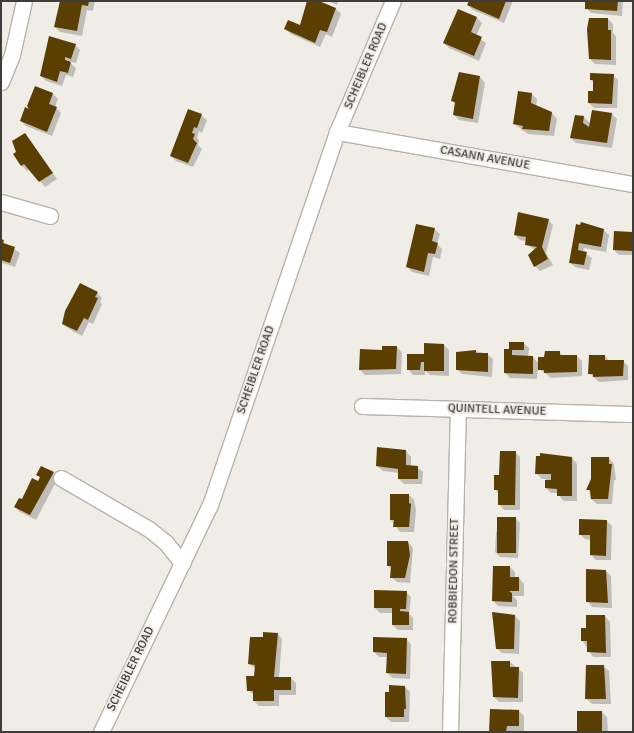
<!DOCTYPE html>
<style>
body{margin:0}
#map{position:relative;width:634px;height:733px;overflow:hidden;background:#f0ede6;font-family:Signika,sans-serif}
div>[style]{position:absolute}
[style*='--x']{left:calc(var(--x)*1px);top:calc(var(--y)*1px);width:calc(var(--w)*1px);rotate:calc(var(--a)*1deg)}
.shadow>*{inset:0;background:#0003}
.building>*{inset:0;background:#5b3f02;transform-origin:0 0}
.roads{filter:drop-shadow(1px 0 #b6b3ac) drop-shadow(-1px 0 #b6b3ac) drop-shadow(0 1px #b6b3ac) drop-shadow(0 -1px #b6b3ac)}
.minor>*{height:15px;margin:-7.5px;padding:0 7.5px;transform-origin:7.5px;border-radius:7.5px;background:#fff}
span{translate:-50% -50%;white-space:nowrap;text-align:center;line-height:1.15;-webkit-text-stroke:4px #f0ede6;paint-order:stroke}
.street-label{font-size:12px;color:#3e3d3a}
.frame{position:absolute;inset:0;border:2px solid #3e3d3a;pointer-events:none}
</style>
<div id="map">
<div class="shadow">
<div style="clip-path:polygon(60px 1px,95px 1px,93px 11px,87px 10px,82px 36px,60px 32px,55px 27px)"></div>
<div style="clip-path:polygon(309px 1px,316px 1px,336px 9px,341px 14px,332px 37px,326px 34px,320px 47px,291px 34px,285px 29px,301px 26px)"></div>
<div style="clip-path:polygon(328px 1px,338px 1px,337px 5px)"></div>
<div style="clip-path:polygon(470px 1px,513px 1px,504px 23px,473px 10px,468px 5px)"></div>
<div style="clip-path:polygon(586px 1px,623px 1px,622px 16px,591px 13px,586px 8px)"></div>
<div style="clip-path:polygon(459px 10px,477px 18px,482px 23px,476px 36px,486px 43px,479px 61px,449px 48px,444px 43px)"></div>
<div style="clip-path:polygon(608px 19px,613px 24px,613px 33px,616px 36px,616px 65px,595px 64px,590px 59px)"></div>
<div style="clip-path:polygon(75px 45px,80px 50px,76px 63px,68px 61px,76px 68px,73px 77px,66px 75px,62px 86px,46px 81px,41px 76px)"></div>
<div style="clip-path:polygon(459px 73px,480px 77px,485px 83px,478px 123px,459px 120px,454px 115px,456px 104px,452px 101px)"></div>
<div style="clip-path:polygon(613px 75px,618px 80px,617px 108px,594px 108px,589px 103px,594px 92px,594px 83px,591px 80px)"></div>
<div style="clip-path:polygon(36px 87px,53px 94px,58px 99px,55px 107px,61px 113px,52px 136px,26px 126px,21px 121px,31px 111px)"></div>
<div style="clip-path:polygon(519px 92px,532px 94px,537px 99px,536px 107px,552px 113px,557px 119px,554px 136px,528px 134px,514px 124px)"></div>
<div style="clip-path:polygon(612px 114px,617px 119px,612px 148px,576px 143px,571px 138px,576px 116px,584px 117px,591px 124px)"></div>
<div style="clip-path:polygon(201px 115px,207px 120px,202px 133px,199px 131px,197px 138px,199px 140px,198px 145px,202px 149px,193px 167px,176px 161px,171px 156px)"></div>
<div style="clip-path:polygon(25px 134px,57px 179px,45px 187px,30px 169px,27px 171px,22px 166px,14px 154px,18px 152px)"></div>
<div style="clip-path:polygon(548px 220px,553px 225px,546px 253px,553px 265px,540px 271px,535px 266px,535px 250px,526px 244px,527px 241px,520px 240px,515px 235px)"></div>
<div style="clip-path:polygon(582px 223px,604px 230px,609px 235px,606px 252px,584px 248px,583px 252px,592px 258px,589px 270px,575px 267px,570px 262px)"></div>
<div style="clip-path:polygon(434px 229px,440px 234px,437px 244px,442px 249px,440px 259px,433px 257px,429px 276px,412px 272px,407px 267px)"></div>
<div style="clip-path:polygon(615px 232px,633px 232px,633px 255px,619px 255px,614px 250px)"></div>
<div style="clip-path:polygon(1px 240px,20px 253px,15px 267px,3px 263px,1px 266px)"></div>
<div style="clip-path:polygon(97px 293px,102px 298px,100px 302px,102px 304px,93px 324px,89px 322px,82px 336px,69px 329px,63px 324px)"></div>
<div style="clip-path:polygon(523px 343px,529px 348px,528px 357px,533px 357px,539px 364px,559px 352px,563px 356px,577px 356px,582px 361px,582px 376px,551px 378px,538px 368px,537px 379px,510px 378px,505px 373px,510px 350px)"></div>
<div style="clip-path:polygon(444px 345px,449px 350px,449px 376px,430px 375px,425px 371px,425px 375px,413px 375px,408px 369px,425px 355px)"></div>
<div style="clip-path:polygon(397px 347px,402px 353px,401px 374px,365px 375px,360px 370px,383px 351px)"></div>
<div style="clip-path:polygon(476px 351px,487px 354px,493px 359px,492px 377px,462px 374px,457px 369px)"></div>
<div style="clip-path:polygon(605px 356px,609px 361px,623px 361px,628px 366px,628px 380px,599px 382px,589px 373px)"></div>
<div style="clip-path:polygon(378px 448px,406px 451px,411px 457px,411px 466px,417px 467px,423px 472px,422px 484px,404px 484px,399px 479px,399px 473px,383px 471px,377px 466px)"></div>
<div style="clip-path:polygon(515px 452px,520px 457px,520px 510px,504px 510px,499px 504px,499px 494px,495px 489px)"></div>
<div style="clip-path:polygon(541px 454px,572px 458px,577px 464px,577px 501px,563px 501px,558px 493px,551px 493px,546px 488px,546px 479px,542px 479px,536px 473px)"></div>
<div style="clip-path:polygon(609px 458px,614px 464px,616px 480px,614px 480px,612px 504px,597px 504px,591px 499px,588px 486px,591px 486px)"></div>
<div style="clip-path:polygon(53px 473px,58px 478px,36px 520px,20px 512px,15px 507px,38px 482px,41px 478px,38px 475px)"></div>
<div style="clip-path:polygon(409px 495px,414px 500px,416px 510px,414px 532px,400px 532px,391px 520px)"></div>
<div style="clip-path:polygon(515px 518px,520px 523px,518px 558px,500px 557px,495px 552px,496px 532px)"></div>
<div style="clip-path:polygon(607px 521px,612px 526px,611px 560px,596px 560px,591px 555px,591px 540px,585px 539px,580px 534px)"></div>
<div style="clip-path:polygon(408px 542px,413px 548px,410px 583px,397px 582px,391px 577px,392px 570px,388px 566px)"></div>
<div style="clip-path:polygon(510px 567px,515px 572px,515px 578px,519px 578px,524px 584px,524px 596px,513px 596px,517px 600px,517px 607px,498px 606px,493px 601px)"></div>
<div style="clip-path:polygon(606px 571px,611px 576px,612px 608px,592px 607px,587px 601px)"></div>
<div style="clip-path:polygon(406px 592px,411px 597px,409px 614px,413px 618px,413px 630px,398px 630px,393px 625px,393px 613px,380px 613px,375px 608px)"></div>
<div style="clip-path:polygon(514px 615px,520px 621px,519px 654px,502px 653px,496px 648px)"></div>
<div style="clip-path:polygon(605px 616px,610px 622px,611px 657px,593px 657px,582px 640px,587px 629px)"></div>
<div style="clip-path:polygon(277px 633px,282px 639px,279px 678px,291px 678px,296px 683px,296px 695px,279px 695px,279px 706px,259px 706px,254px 701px,254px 695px,248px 690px,255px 677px,256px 669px,249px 664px,264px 638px)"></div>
<div style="clip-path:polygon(406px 639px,411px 644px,410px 679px,393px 678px,387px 673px,388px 657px,379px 657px,374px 652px)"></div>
<div style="clip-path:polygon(510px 662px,523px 673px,523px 702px,499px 702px,494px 697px)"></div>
<div style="clip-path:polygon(603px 666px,609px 671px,611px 704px,592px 704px,586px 698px)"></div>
<div style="clip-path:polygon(405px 687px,410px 692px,409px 722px,391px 722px,386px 717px)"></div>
<div style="clip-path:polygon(519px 711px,524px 716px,524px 731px,490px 732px)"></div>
<div style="clip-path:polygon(602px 712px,607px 717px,608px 732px,577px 732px)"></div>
</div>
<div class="building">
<div style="clip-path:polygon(60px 1px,89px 1px,88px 6px,82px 5px,77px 31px,54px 27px)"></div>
<div style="clip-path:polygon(307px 1px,319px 1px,336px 8px,327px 32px,320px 30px,315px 43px,284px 29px,288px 20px,300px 25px)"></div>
<div style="clip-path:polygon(469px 1px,506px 1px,499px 19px,467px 5px)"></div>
<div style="clip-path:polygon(585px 1px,618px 1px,617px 11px,585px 9px)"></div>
<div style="clip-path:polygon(458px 9px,477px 17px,471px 32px,482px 37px,474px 56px,443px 43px)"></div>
<div style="clip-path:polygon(589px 18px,608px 18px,608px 30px,611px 30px,611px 60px,589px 59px,587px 29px)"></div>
<div style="clip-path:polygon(49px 36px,76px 44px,71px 59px,65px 57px,65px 60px,71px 62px,68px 73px,60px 71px,57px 82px,40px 76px)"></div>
<div style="clip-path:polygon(459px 72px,480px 76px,473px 119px,453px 115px,455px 102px,451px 101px)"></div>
<div style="clip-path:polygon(590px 73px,614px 74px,612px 104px,588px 103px,588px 91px,593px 91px,593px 80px,590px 80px)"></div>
<div style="clip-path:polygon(35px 86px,53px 93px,49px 104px,57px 107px,47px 132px,20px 121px,25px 107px,29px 109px,27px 106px)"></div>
<div style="clip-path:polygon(518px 91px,532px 93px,531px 103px,552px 112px,549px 131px,522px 129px,523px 126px,513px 124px)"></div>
<div style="clip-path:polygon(188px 109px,202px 114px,197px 128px,194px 127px,192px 133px,195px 134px,193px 139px,197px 143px,188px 163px,170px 156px)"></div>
<div style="clip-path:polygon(592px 110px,612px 113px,607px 143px,570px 138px,575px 115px,584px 116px,583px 123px,589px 127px)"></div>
<div style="clip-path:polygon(25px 133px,53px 173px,39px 182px,24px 164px,21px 166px,13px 154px,16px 152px,12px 141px)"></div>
<div style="clip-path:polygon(518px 212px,549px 219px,542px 247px,548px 259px,534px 267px,528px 255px,537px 247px,525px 245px,526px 237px,514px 235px)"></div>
<div style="clip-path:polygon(581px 222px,604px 229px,601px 247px,579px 243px,578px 250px,587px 252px,584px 265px,569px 263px,576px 224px,580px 225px)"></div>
<div style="clip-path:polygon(416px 224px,435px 228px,432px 241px,438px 243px,435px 254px,428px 253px,424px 272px,406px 267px)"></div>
<div style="left:614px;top:231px;width:19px;height:19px;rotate:3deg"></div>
<div style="clip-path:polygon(1px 239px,4px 240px,3px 243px,15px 247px,10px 263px,1px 260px)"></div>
<div style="clip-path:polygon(80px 283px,98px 292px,95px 297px,98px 298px,88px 320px,84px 318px,77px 331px,62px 324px,65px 311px)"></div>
<div style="clip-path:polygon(509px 342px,524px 342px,524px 350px,512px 350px,512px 355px,533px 356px,533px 374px,504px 373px,504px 349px,509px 349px)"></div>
<div style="clip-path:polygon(424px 343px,444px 344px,444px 371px,424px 371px,424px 362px,421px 362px,420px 370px,407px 370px,407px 354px,424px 354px)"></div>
<div style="clip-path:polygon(382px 346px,397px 346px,396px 369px,359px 370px,360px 349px,382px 350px)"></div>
<div style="clip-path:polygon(476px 350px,476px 353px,488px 353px,488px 372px,456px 370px,456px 352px)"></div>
<div style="clip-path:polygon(545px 351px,560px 351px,560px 355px,577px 355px,577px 372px,544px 373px,544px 370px,538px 370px,538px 357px,544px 357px)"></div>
<div style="clip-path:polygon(589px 355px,605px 355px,605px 360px,624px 360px,623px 376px,593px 377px,593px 374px,588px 374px)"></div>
<div style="clip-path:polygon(377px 447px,406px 450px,406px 465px,418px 466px,418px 479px,398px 479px,398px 469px,376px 466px)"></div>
<div style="clip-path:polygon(500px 451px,516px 451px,515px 505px,498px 505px,498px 490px,494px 490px,494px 475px,499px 475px)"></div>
<div style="clip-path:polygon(540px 453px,572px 457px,572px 496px,557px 496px,557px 489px,545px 488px,545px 480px,551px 480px,551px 474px,535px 474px,536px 456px,540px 456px)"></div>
<div style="clip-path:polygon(591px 457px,609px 457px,609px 464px,612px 464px,608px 499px,591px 499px,590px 490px,586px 490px,591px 479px)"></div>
<div style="clip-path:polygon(41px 466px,54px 472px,30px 515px,14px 507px,19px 498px,22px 499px,32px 478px,38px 481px,40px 477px,36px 475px)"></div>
<div style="clip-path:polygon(390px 494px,409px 494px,409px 503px,411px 504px,409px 527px,393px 527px,394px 520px,390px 520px)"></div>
<div style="left:497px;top:517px;width:19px;height:36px"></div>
<div style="clip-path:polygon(579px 519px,607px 520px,606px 556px,590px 555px,590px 535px,579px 535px)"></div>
<div style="clip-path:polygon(387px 541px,408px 541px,410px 555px,405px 578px,390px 578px,391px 566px,387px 566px)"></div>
<div style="clip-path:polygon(493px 566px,510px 566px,510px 577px,519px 577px,519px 591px,509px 591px,512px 593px,512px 602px,492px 601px)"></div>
<div style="clip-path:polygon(586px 569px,606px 570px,608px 603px,586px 602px)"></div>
<div style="clip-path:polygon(374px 590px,407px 591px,406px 609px,400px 609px,400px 611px,409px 612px,409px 625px,392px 625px,392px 608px,374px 608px)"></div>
<div style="clip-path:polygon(492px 612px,515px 615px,514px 649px,496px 649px)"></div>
<div style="clip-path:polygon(586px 615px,605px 615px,606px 653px,587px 652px,587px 641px,581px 641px,581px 628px,586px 628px)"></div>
<div style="clip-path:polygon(263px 632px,278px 633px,274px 677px,291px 677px,291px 690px,274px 690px,274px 701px,253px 701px,253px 691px,247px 691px,246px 676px,254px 676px,255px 665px,248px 664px,250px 637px,263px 637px)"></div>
<div style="clip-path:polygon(373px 637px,407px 638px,406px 674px,386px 673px,387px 653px,373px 652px)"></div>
<div style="clip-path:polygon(491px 661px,510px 661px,510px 667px,519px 667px,518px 698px,493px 697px)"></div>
<div style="clip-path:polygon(586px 665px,604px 665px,606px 699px,585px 699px)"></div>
<div style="clip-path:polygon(389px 685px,405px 686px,406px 709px,404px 709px,404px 717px,385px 717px,385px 692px,389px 692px)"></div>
<div style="clip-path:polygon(490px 709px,519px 710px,519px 726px,507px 726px,506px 732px,489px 732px)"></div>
<div style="left:577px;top:711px;width:25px;height:21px"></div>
</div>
<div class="roads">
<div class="minor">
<div style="--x:1;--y:82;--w:29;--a:-68"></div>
<div style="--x:12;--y:55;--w:55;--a:-77.5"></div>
<div style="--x:337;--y:132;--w:301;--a:10"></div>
<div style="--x:1;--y:202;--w:51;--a:15.9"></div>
<div style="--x:362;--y:406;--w:271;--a:1.7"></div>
<div style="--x:61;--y:478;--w:102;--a:30.1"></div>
<div style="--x:149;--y:529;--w:22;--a:39"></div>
<div style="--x:166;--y:543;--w:26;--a:51"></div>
<div style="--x:101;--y:732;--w:252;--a:-64.4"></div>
<div style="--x:210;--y:505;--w:394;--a:-71.2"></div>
<div style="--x:337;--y:132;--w:142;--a:-66.9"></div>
<div style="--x:450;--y:732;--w:323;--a:-88.6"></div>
</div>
</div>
<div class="street-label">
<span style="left:366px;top:66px;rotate:-67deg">SCHEIBLER ROAD</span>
<span style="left:485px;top:158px;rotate:10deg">CASANN AVENUE</span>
<span style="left:256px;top:370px;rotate:-71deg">SCHEIBLER ROAD</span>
<span style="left:497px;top:410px;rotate:2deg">QUINTELL AVENUE</span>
<span style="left:454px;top:571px;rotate:-89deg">ROBBIEDON STREET</span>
<span style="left:131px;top:669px;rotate:-64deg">SCHEIBLER ROAD</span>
</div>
<div class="frame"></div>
</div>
